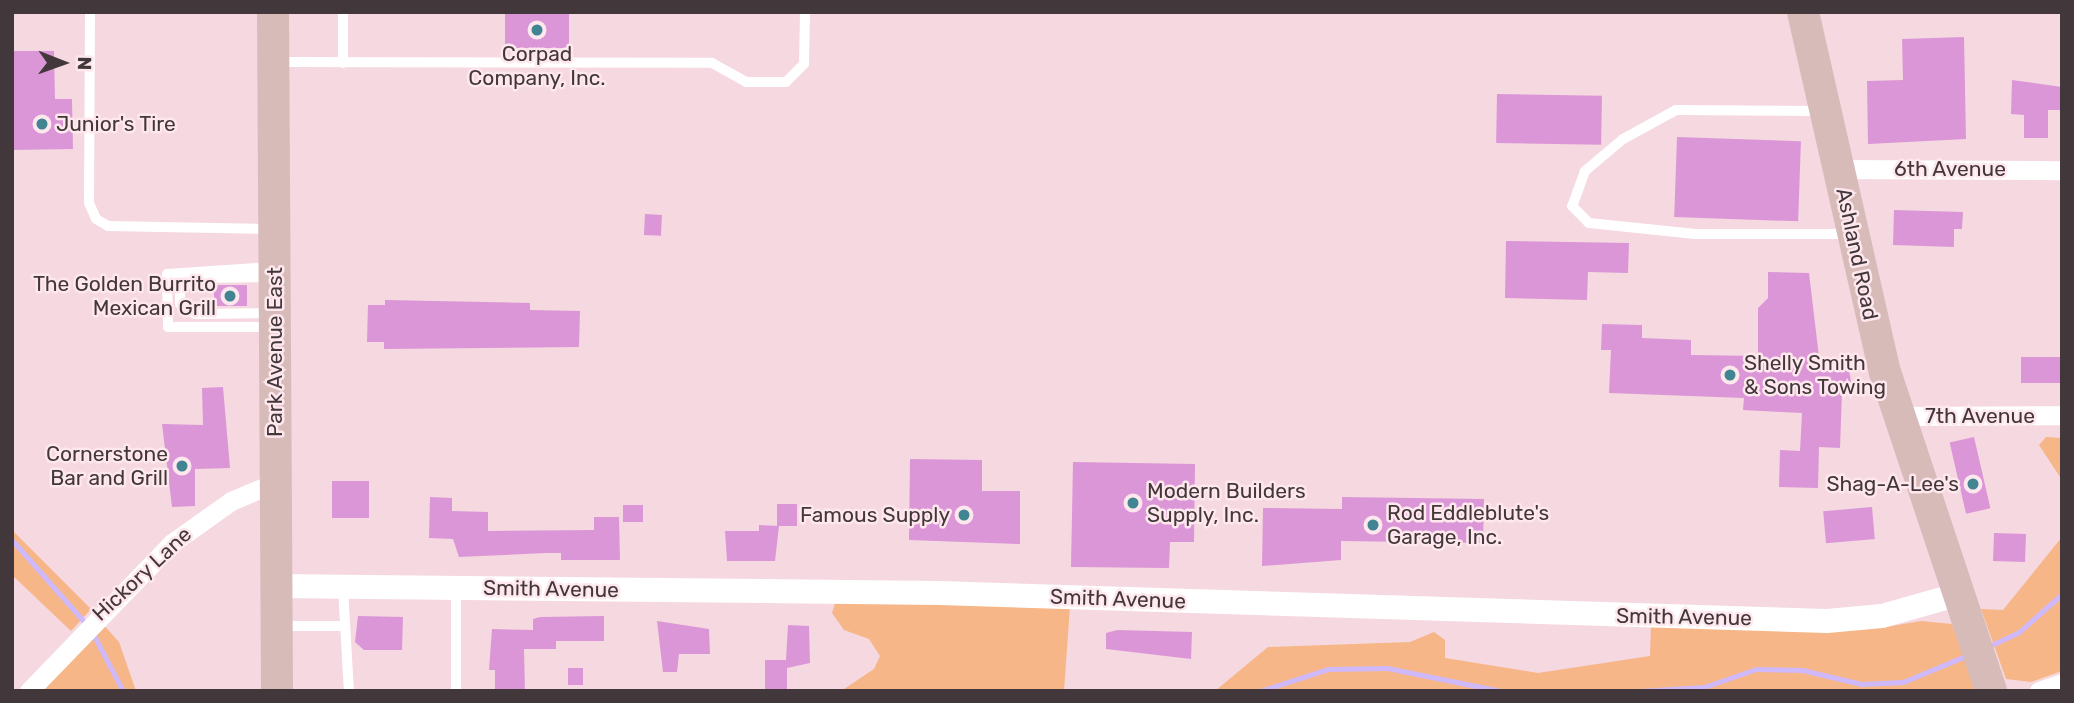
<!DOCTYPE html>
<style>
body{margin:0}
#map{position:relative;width:2074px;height:703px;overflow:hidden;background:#f5d8e0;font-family:Rubik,sans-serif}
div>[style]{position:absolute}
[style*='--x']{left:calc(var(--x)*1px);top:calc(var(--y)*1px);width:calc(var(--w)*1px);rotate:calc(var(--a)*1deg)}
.green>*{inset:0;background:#f6b687}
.stream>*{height:5px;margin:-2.5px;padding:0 2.5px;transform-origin:2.5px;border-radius:2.5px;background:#cfb9fb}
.building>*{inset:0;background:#db96d7;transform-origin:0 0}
.service>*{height:10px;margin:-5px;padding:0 5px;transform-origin:5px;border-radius:5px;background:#fff}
.minor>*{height:19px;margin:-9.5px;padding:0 9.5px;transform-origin:9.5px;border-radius:9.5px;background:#fff}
.tertiary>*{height:24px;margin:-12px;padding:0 12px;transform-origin:12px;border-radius:12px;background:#fff}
.primary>*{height:32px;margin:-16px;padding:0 16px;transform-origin:16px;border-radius:16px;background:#d7bbb9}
.dots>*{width:19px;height:19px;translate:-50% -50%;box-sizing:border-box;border:4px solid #fee7ed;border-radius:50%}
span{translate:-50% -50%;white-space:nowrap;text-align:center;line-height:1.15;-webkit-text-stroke:5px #fee7ed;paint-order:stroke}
.poi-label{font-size:21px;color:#42373a}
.left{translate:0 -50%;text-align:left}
.right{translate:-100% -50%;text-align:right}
.street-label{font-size:21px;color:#42373a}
.frame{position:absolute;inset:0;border:14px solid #42373a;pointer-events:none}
.north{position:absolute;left:28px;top:28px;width:70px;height:70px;-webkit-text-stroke:5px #fee7ed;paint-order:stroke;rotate:91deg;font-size:19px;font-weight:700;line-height:28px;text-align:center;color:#42373a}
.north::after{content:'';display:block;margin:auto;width:24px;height:32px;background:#42373a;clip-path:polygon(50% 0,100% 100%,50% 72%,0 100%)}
</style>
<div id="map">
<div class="green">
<div style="clip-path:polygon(2046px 437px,2062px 438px,2062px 480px,2039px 445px)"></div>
<div style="clip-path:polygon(12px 530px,91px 609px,71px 631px,12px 575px)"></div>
<div style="clip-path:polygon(2062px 537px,2062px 671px,2031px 682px,2006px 679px,1981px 609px,2003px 610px)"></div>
<div style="clip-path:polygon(835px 603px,1070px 606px,1064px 691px,841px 691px,874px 669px,880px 656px,869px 639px,844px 630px,832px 613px)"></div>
<div style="clip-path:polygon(1921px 621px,1952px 624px,1977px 691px,1215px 691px,1268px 647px,1410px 642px,1434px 632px,1445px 640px,1445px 658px,1538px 673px,1650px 656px,1651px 624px,1880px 628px)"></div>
<div style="clip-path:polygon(101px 622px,119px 642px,136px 691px,40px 691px)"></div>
</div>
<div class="stream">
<div style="--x:12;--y:540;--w:112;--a:48.6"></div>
<div style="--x:92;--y:632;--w:67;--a:62.3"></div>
<div style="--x:1987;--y:647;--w:35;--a:-25"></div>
<div style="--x:2019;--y:632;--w:57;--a:-41.5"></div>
<div style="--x:1260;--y:691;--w:71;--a:-17.9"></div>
<div style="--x:1328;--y:669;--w:59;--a:-1"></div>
<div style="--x:1387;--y:668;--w:116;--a:11.4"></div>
<div style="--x:1639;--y:691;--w:65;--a:-3.5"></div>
<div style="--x:1704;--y:687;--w:55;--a:-19.1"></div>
<div style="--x:1756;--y:669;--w:46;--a:1.2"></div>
<div style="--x:1802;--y:670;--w:61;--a:13.3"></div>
<div style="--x:1861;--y:684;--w:42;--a:-2.7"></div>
<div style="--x:1903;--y:682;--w:70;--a:-22.6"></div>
</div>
<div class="building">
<div style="left:505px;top:12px;width:64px;height:36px"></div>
<div style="clip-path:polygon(1964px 37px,1966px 139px,1868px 144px,1867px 81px,1903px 80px,1902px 39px)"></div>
<div style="clip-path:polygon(12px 51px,54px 51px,55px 99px,72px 99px,73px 149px,12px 150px)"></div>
<div style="clip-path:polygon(2012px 80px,2062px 87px,2062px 110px,2048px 110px,2048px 138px,2024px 138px,2024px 115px,2011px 114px)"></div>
<div style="left:1497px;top:94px;width:105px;height:49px;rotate:1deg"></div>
<div style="left:1677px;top:137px;width:124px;height:80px;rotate:2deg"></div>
<div style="clip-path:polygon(1894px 210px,1963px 212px,1962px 229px,1954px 229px,1954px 247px,1893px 245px)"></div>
<div style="left:645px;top:214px;width:17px;height:21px;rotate:3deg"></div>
<div style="clip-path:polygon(1506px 241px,1629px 243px,1628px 273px,1588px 272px,1587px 300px,1505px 298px)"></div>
<div style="clip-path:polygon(1768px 272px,1809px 273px,1819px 357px,1847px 358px,1853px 393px,1842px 392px,1840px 448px,1819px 447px,1818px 488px,1779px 487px,1780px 450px,1800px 451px,1802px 413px,1743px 410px,1744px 398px,1609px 393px,1611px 350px,1601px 350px,1602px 324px,1642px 325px,1642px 338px,1691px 340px,1691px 355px,1758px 356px,1758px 308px,1768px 298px)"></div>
<div style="left:214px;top:285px;width:33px;height:21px"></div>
<div style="clip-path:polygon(385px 300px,530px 303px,530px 310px,580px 311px,579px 347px,384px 349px,384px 342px,367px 342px,368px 305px,385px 305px)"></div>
<div style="left:2021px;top:357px;width:41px;height:26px"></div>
<div style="clip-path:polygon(223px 387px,230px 468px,195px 469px,195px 506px,172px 507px,162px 424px,203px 425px,202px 388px)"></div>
<div style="left:1974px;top:437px;width:73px;height:25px;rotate:77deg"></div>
<div style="clip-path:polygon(910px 459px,982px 460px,982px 491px,1020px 491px,1020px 544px,909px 540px)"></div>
<div style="clip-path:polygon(1073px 462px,1195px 464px,1194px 542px,1170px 542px,1169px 568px,1071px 567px)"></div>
<div style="left:332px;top:481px;width:37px;height:37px"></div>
<div style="clip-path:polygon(430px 497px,452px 498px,452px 511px,488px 512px,488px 531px,594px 530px,594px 517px,619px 517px,620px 560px,561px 560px,561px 553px,546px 553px,459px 557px,453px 539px,429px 538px)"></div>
<div style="clip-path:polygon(1342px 497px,1484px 499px,1483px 543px,1341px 541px,1341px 560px,1262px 566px,1263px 508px,1342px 509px)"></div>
<div style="left:777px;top:504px;width:20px;height:22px"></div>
<div style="left:623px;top:505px;width:20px;height:17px"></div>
<div style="left:1872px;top:507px;width:32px;height:49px;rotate:85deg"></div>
<div style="clip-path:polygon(759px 525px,779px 526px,775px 561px,727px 561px,725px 531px,759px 531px)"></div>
<div style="left:1994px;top:533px;width:32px;height:28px;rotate:2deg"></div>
<div style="clip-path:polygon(358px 616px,403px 617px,402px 650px,364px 650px,355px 642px)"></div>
<div style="clip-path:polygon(604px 616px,604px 641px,556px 641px,556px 649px,524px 649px,525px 691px,495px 691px,495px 670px,489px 670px,492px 629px,533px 630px,533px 619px,540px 617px)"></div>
<div style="clip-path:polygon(657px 621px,709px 629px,710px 654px,679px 654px,677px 672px,663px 672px)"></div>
<div style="clip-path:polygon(788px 625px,809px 626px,810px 663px,787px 668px,787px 691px,765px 691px,765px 660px,786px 660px)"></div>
<div style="clip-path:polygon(1117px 630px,1192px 632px,1191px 659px,1106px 649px,1106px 633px)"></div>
<div style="left:568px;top:668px;width:15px;height:17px"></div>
</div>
<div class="service">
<div style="--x:90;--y:12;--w:191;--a:90.3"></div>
<div style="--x:89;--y:203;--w:17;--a:66"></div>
<div style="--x:96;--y:219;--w:14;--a:30"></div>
<div style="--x:108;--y:226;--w:162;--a:1.1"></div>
<div style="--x:278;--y:62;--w:434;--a:0.1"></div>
<div style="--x:712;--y:63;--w:39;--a:29"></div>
<div style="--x:746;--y:82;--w:40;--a:0"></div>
<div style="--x:786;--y:82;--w:25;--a:-45"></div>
<div style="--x:804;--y:64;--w:52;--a:-88.9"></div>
<div style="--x:343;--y:63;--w:51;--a:-90"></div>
<div style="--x:1823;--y:111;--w:147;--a:-179.6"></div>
<div style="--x:1676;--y:110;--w:60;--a:151.3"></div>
<div style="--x:1623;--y:139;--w:50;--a:139.9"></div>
<div style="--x:1585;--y:171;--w:37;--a:110"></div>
<div style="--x:1572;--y:206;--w:24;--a:45"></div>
<div style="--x:1589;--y:223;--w:107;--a:5.9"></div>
<div style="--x:1695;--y:234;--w:152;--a:0"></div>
<div style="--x:271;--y:277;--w:76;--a:179.2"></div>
<div style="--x:195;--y:278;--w:19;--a:144"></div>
<div style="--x:180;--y:289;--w:15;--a:90"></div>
<div style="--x:180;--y:304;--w:18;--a:34"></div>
<div style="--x:195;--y:314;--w:77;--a:-0.7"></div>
<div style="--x:270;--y:327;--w:102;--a:180"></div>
<div style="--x:168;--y:327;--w:53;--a:-91.1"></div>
<div style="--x:167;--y:274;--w:104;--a:-3.9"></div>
<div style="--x:343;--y:588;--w:103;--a:86.7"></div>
<div style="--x:456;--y:590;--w:101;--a:90"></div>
<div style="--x:280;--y:626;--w:64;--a:0"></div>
</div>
<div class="minor">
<div style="--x:1838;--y:169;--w:224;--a:0.3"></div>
<div style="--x:1898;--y:416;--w:164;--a:-0.3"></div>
<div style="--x:29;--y:691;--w:206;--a:-46"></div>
<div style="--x:172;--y:543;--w:72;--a:-35.4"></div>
<div style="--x:231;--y:501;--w:49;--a:-22.9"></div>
<div style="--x:2039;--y:691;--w:24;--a:-19"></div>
</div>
<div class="tertiary">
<div style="--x:276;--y:586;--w:663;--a:0.6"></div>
<div style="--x:939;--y:593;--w:888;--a:1.81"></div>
<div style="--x:1827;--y:621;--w:55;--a:-5.2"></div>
<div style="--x:1882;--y:616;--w:77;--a:-15.8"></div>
</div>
<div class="primary">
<div style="--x:273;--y:12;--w:679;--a:89.66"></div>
<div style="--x:1803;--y:12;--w:369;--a:77.2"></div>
<div style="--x:1885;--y:372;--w:336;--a:71.6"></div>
</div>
<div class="dots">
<div style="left:537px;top:30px;background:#408591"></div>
<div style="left:42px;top:124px;background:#408591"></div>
<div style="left:230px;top:296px;background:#408591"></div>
<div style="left:1730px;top:375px;background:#408591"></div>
<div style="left:182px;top:466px;background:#408591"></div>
<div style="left:1973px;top:484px;background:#408591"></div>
<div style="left:1133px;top:503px;background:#408591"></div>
<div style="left:964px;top:515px;background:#408591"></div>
<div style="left:1373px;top:525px;background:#408591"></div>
</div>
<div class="poi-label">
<span style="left:537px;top:66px">Corpad<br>Company, Inc.</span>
<span class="left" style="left:56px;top:124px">Junior's Tire</span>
<span class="right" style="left:216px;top:296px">The Golden Burrito<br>Mexican Grill</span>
<span class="left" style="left:1744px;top:375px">Shelly Smith<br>&amp; Sons Towing</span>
<span class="right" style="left:168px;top:466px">Cornerstone<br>Bar and Grill</span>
<span class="right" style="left:1959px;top:484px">Shag-A-Lee's</span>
<span class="left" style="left:1147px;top:503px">Modern Builders<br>Supply, Inc.</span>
<span class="left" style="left:1387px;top:525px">Rod Eddleblute's<br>Garage, Inc.</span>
<span class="right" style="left:950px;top:515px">Famous Supply</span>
</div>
<div class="street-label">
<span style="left:1950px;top:169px">6th Avenue</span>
<span style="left:1857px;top:254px;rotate:78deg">Ashland Road</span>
<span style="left:275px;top:352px;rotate:-90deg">Park Avenue East</span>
<span style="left:1980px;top:416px">7th Avenue</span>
<span style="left:142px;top:574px;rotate:-43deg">Hickory Lane</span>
<span style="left:551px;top:589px;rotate:1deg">Smith Avenue</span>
<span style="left:1118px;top:599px;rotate:2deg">Smith Avenue</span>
<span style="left:1684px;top:617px;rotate:1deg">Smith Avenue</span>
</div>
<div class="frame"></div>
<div class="north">N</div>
</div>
